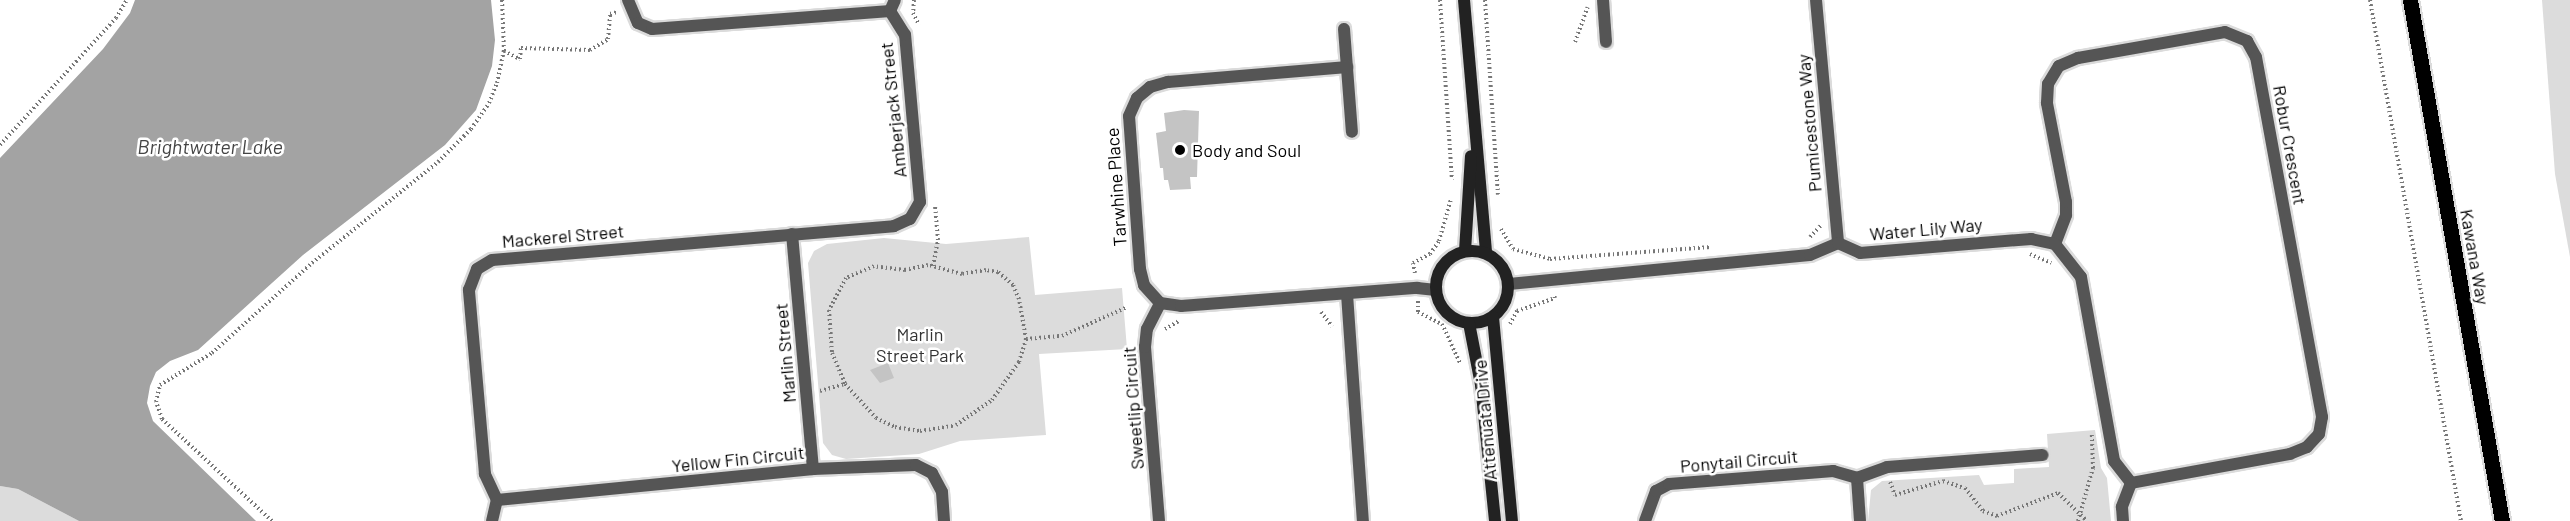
<!DOCTYPE html>
<style>
body{margin:0}
#map{position:relative;width:2570px;height:521px;overflow:hidden;background:#fff;font-family:Barlow,sans-serif}
div>[style]{position:absolute}
[style*='--x']{left:calc(var(--x)*1px);top:calc(var(--y)*1px);width:calc(var(--w)*1px);rotate:calc(var(--a)*1deg)}
.green>*{inset:0;background:#dcdcdc}
.water>*{inset:0;background:#a3a3a3}
.building>*{inset:0;background:#c4c4c4}
.path>*{height:4px;margin-top:-2px;transform-origin:0;background:repeating-linear-gradient(90deg,#777 0 1.5px,transparent 0 4.5px)}
.roads{filter:drop-shadow(2px 0 #dbdbdb) drop-shadow(-2px 0 #dbdbdb) drop-shadow(0 2px #dbdbdb) drop-shadow(0 -2px #dbdbdb)}
.street>*{height:12px;margin:-6px;padding:0 6px;transform-origin:6px;border-radius:6px;background:#555}
.secondary>*{height:12px;margin:-6px;padding:0 6px;transform-origin:6px;border-radius:6px;background:#222}
.secondary>.ring{margin:-6px;padding:0;box-sizing:content-box;background:none;border:12px solid #222;border-radius:50%}
.primary>*{height:15px;margin:-7.5px;padding:0 7.5px;transform-origin:7.5px;border-radius:7.5px;background:#000}
.dots>*{width:16px;height:16px;translate:-50% -50%;box-sizing:border-box;border:3px solid #fff;border-radius:50%}
span{translate:-50% -50%;white-space:nowrap;text-align:center;line-height:1.15;-webkit-text-stroke:5px #fff;paint-order:stroke}
.street-label{font-size:18px;color:#000}
.poi-label{font-size:18px;color:#000}
.left{translate:0 -50%;text-align:left}
.park-label{font-size:18px;color:#333}
.water-label{font-size:20px;color:#444;font-style:italic}
</style>
<div id="map">
<div class="green">
<div style="clip-path:polygon(2542px 0,2570px 0,2570px 257px,2555px 174px)"></div>
<div style="clip-path:polygon(1029px 237px,1035px 295px,1122px 288px,1127px 349px,1039px 354px,1046px 435px,960px 441px,919px 454px,846px 459px,832px 455px,823px 443px,808px 263px,814px 251px,827px 244px,884px 238px,946px 244px)"></div>
<div style="clip-path:polygon(2095px 430px,2101px 468px,2107px 478px,2111px 521px,1868px 521px,1871px 490px,1882px 481px,1979px 475px,1984px 485px,2014px 483px,2014px 469px,2049px 467px,2047px 434px)"></div>
<div style="clip-path:polygon(0 486px,18px 489px,79px 521px,0 521px)"></div>
</div>
<div class="water">
<div style="clip-path:polygon(135px 0,491px 0,495px 40px,492px 66px,476px 110px,445px 145px,303px 255px,198px 350px,170px 361px,156px 372px,150px 386px,147px 403px,153px 421px,256px 521px,79px 521px,18px 489px,0 486px,0 158px,103px 49px,130px 13px)"></div>
</div>
<div class="building">
<div style="clip-path:polygon(1184px 110px,1199px 111px,1197px 177px,1190px 177px,1191px 189px,1170px 190px,1168px 180px,1164px 180px,1163px 168px,1160px 168px,1156px 133px,1166px 131px,1164px 113px)"></div>
<div style="clip-path:polygon(888px 363px,894px 378px,880px 383px,870px 370px)"></div>
</div>
<div class="path">
<div style="--x:914;--y:0;--w:13;--a:94"></div>
<div style="--x:913;--y:13;--w:13;--a:63"></div>
<div style="--x:1440;--y:0;--w:180;--a:86.2"></div>
<div style="--x:1485;--y:0;--w:195;--a:86.2"></div>
<div style="--x:2370;--y:0;--w:529;--a:80.09"></div>
<div style="--x:1575;--y:42;--w:37;--a:-70"></div>
<div style="--x:504;--y:51;--w:18;--a:27"></div>
<div style="--x:520;--y:59;--w:11;--a:-85"></div>
<div style="--x:521;--y:48;--w:69;--a:1.7"></div>
<div style="--x:590;--y:50;--w:21;--a:-31"></div>
<div style="--x:608;--y:39;--w:25;--a:-85"></div>
<div style="--x:610;--y:14;--w:7;--a:-16"></div>
<div style="--x:0;--y:145;--w:172;--a:-47.6"></div>
<div style="--x:116;--y:18;--w:21;--a:-59"></div>
<div style="--x:1501;--y:229;--w:23;--a:59"></div>
<div style="--x:1513;--y:249;--w:38;--a:15"></div>
<div style="--x:1550;--y:259;--w:161;--a:-4.3"></div>
<div style="--x:1810;--y:237;--w:16;--a:-47"></div>
<div style="--x:2030;--y:254;--w:23;--a:23"></div>
<div style="--x:933;--y:266;--w:26;--a:-79"></div>
<div style="--x:938;--y:240;--w:35;--a:-95"></div>
<div style="--x:1415;--y:273;--w:10;--a:-101"></div>
<div style="--x:1413;--y:263;--w:19;--a:-28"></div>
<div style="--x:1430;--y:254;--w:16;--a:-55"></div>
<div style="--x:1439;--y:241;--w:44;--a:-74.1"></div>
<div style="--x:1418;--y:301;--w:11;--a:90"></div>
<div style="--x:1418;--y:312;--w:27;--a:27"></div>
<div style="--x:1442;--y:324;--w:43;--a:65.2"></div>
<div style="--x:1321;--y:312;--w:18;--a:52"></div>
<div style="--x:1510;--y:324;--w:15;--a:-62"></div>
<div style="--x:1517;--y:311;--w:40;--a:-18.9"></div>
<div style="--x:1555;--y:298;--w:3;--a:-108"></div>
<div style="--x:1165;--y:329;--w:16;--a:-30"></div>
<div style="--x:1026;--y:339;--w:41;--a:-99.9"></div>
<div style="--x:1019;--y:299;--w:15;--a:-113"></div>
<div style="--x:1013;--y:285;--w:20;--a:-139"></div>
<div style="--x:998;--y:272;--w:12;--a:-171"></div>
<div style="--x:986;--y:270;--w:24;--a:171"></div>
<div style="--x:962;--y:274;--w:35;--a:-165"></div>
<div style="--x:928;--y:265;--w:24;--a:168"></div>
<div style="--x:905;--y:270;--w:31;--a:-173"></div>
<div style="--x:874;--y:266;--w:30;--a:157"></div>
<div style="--x:846;--y:278;--w:36;--a:118"></div>
<div style="--x:829;--y:310;--w:43;--a:86"></div>
<div style="--x:832;--y:353;--w:34;--a:67"></div>
<div style="--x:845;--y:384;--w:46;--a:47.6"></div>
<div style="--x:876;--y:418;--w:21;--a:25"></div>
<div style="--x:895;--y:427;--w:25;--a:9"></div>
<div style="--x:920;--y:431;--w:36;--a:-9"></div>
<div style="--x:956;--y:425;--w:44;--a:-34.8"></div>
<div style="--x:992;--y:400;--w:47;--a:-54.6"></div>
<div style="--x:1019;--y:362;--w:24;--a:-73"></div>
<div style="--x:1026;--y:339;--w:36;--a:-5"></div>
<div style="--x:1062;--y:336;--w:71;--a:-24"></div>
<div style="--x:820;--y:391;--w:26;--a:-16"></div>
<div style="--x:1890;--y:482;--w:14;--a:69"></div>
<div style="--x:1895;--y:495;--w:50;--a:-16.3"></div>
<div style="--x:1943;--y:481;--w:23;--a:18"></div>
<div style="--x:1965;--y:488;--w:29;--a:52"></div>
<div style="--x:1983;--y:511;--w:15;--a:20"></div>
<div style="--x:1997;--y:516;--w:65;--a:-20.7"></div>
<div style="--x:2058;--y:493;--w:40;--a:44"></div>
<div style="--x:272;--y:521;--w:150;--a:-137.2"></div>
<div style="--x:162;--y:419;--w:18;--a:-109"></div>
<div style="--x:156;--y:402;--w:17;--a:-77"></div>
<div style="--x:160;--y:385;--w:61;--a:-31.6"></div>
<div style="--x:212;--y:353;--w:135;--a:-42"></div>
<div style="--x:312;--y:263;--w:161;--a:-38.7"></div>
<div style="--x:438;--y:162;--w:47;--a:-45"></div>
<div style="--x:471;--y:129;--w:32;--a:-55"></div>
<div style="--x:489;--y:103;--w:22;--a:-68"></div>
<div style="--x:497;--y:83;--w:33;--a:-78"></div>
<div style="--x:504;--y:51;--w:51;--a:-92.2"></div>
<div style="--x:2078;--y:521;--w:55;--a:-74.2"></div>
<div style="--x:2093;--y:468;--w:34;--a:-92"></div>
</div>
<div class="roads">
<div class="street">
<div style="--x:628;--y:0;--w:25;--a:67"></div>
<div style="--x:638;--y:23;--w:15;--a:23"></div>
<div style="--x:652;--y:29;--w:239;--a:-4.3"></div>
<div style="--x:1603;--y:0;--w:42;--a:85.9"></div>
<div style="--x:1816;--y:0;--w:244;--a:84.8"></div>
<div style="--x:1344;--y:29;--w:103;--a:85.6"></div>
<div style="--x:792;--y:234;--w:236;--a:84.9"></div>
<div style="--x:2055;--y:244;--w:31;--a:-69"></div>
<div style="--x:2066;--y:215;--w:13;--a:-90"></div>
<div style="--x:2066;--y:202;--w:101;--a:-100.9"></div>
<div style="--x:2047;--y:103;--w:19;--a:-87"></div>
<div style="--x:2048;--y:84;--w:21;--a:-59"></div>
<div style="--x:2059;--y:66;--w:21;--a:-23"></div>
<div style="--x:2078;--y:58;--w:149;--a:-10"></div>
<div style="--x:2225;--y:32;--w:24;--a:22"></div>
<div style="--x:2247;--y:41;--w:18;--a:61"></div>
<div style="--x:2256;--y:57;--w:366;--a:79.6"></div>
<div style="--x:2322;--y:417;--w:17;--a:100"></div>
<div style="--x:2319;--y:434;--w:18;--a:133"></div>
<div style="--x:2307;--y:447;--w:18;--a:158"></div>
<div style="--x:2290;--y:454;--w:162;--a:169.7"></div>
<div style="--x:1509;--y:284;--w:302;--a:-5.5"></div>
<div style="--x:1810;--y:255;--w:30;--a:-23"></div>
<div style="--x:1838;--y:243;--w:24;--a:24"></div>
<div style="--x:1860;--y:253;--w:172;--a:-4.7"></div>
<div style="--x:2031;--y:239;--w:25;--a:12"></div>
<div style="--x:2055;--y:244;--w:42;--a:51.8"></div>
<div style="--x:2081;--y:277;--w:187;--a:79.8"></div>
<div style="--x:2114;--y:461;--w:28;--a:52"></div>
<div style="--x:2131;--y:483;--w:26;--a:111"></div>
<div style="--x:2122;--y:507;--w:14;--a:86"></div>
<div style="--x:1347;--y:294;--w:228;--a:86"></div>
<div style="--x:1160;--y:303;--w:24;--a:-132"></div>
<div style="--x:1144;--y:285;--w:16;--a:-104"></div>
<div style="--x:1140;--y:269;--w:153;--a:-94.1"></div>
<div style="--x:1129;--y:116;--w:20;--a:-66"></div>
<div style="--x:1137;--y:98;--w:17;--a:-40"></div>
<div style="--x:1150;--y:87;--w:19;--a:-16"></div>
<div style="--x:1168;--y:82;--w:180;--a:-4.8"></div>
<div style="--x:1857;--y:478;--w:43;--a:86"></div>
<div style="--x:497;--y:500;--w:318;--a:-5.6"></div>
<div style="--x:813;--y:469;--w:103;--a:-2.2"></div>
<div style="--x:916;--y:465;--w:18;--a:27"></div>
<div style="--x:932;--y:473;--w:21;--a:62"></div>
<div style="--x:942;--y:492;--w:29;--a:86"></div>
<div style="--x:492;--y:521;--w:22;--a:-77"></div>
<div style="--x:497;--y:500;--w:29;--a:-115"></div>
<div style="--x:485;--y:474;--w:185;--a:-95"></div>
<div style="--x:469;--y:290;--w:22;--a:-69"></div>
<div style="--x:477;--y:269;--w:17;--a:-31"></div>
<div style="--x:492;--y:260;--w:403;--a:-4.8"></div>
<div style="--x:894;--y:226;--w:17;--a:-24"></div>
<div style="--x:910;--y:219;--w:20;--a:-60"></div>
<div style="--x:920;--y:202;--w:168;--a:-95.1"></div>
<div style="--x:905;--y:35;--w:28;--a:-122"></div>
<div style="--x:890;--y:11;--w:12;--a:-66"></div>
<div style="--x:1159;--y:521;--w:175;--a:-94.6"></div>
<div style="--x:1145;--y:347;--w:18;--a:-84"></div>
<div style="--x:1147;--y:329;--w:29;--a:-63"></div>
<div style="--x:1160;--y:303;--w:21;--a:8"></div>
<div style="--x:1181;--y:306;--w:237;--a:-4.4"></div>
<div style="--x:1417;--y:288;--w:19;--a:6"></div>
<div style="--x:1645;--y:521;--w:32;--a:-70"></div>
<div style="--x:1656;--y:491;--w:15;--a:-28"></div>
<div style="--x:1669;--y:484;--w:165;--a:-4.5"></div>
<div style="--x:1833;--y:471;--w:25;--a:16"></div>
<div style="--x:1857;--y:478;--w:32;--a:-20"></div>
<div style="--x:1887;--y:467;--w:156;--a:-4.4"></div>
</div>
<div class="secondary">
<div style="--x:1464;--y:0;--w:254;--a:85"></div>
<div class="ring" style="left:1436px;top:251px;width:60px;height:60px"></div>
<div style="--x:1465;--y:251;--w:95;--a:-86.4"></div>
<div style="--x:1493;--y:317;--w:205;--a:84.7"></div>
<div style="--x:1469;--y:323;--w:63;--a:79"></div>
<div style="--x:1481;--y:385;--w:137;--a:84.1"></div>
</div>
<div class="primary">
<div style="--x:2410;--y:0;--w:529;--a:79.99"></div>
</div>
</div>
<div class="dots">
<div style="left:1180px;top:150px;background:#000"></div>
</div>
<div class="street-label">
<span style="left:893px;top:110px;rotate:-96deg">Amberjack Street</span>
<span style="left:1809px;top:123px;rotate:-95deg">Pumicestone Way</span>
<span style="left:2290px;top:145px;rotate:80deg">Robur Crescent</span>
<span style="left:1116px;top:187px;rotate:-94deg">Tarwhine Place</span>
<span style="left:1926px;top:229px;rotate:-5deg">Water Lily Way</span>
<span style="left:563px;top:236px;rotate:-5deg">Mackerel Street</span>
<span style="left:2475px;top:257px;rotate:80deg">Kawana Way</span>
<span style="left:785px;top:353px;rotate:-95deg">Marlin Street</span>
<span style="left:1133px;top:408px;rotate:-94deg">Sweetlip Circuit</span>
<span style="left:1485px;top:420px;rotate:-95deg">Attenuata Drive</span>
<span style="left:738px;top:459px;rotate:-6deg">Yellow Fin Circuit</span>
<span style="left:1739px;top:461px;rotate:-5deg">Ponytail Circuit</span>
</div>
<div class="poi-label">
<span class="left" style="left:1192px;top:150px">Body and Soul</span>
</div>
<div class="park-label">
<span style="left:920px;top:345px">Marlin<br>Street Park</span>
</div>
<div class="water-label">
<span style="left:210px;top:146px">Brightwater Lake</span>
</div>
</div>
